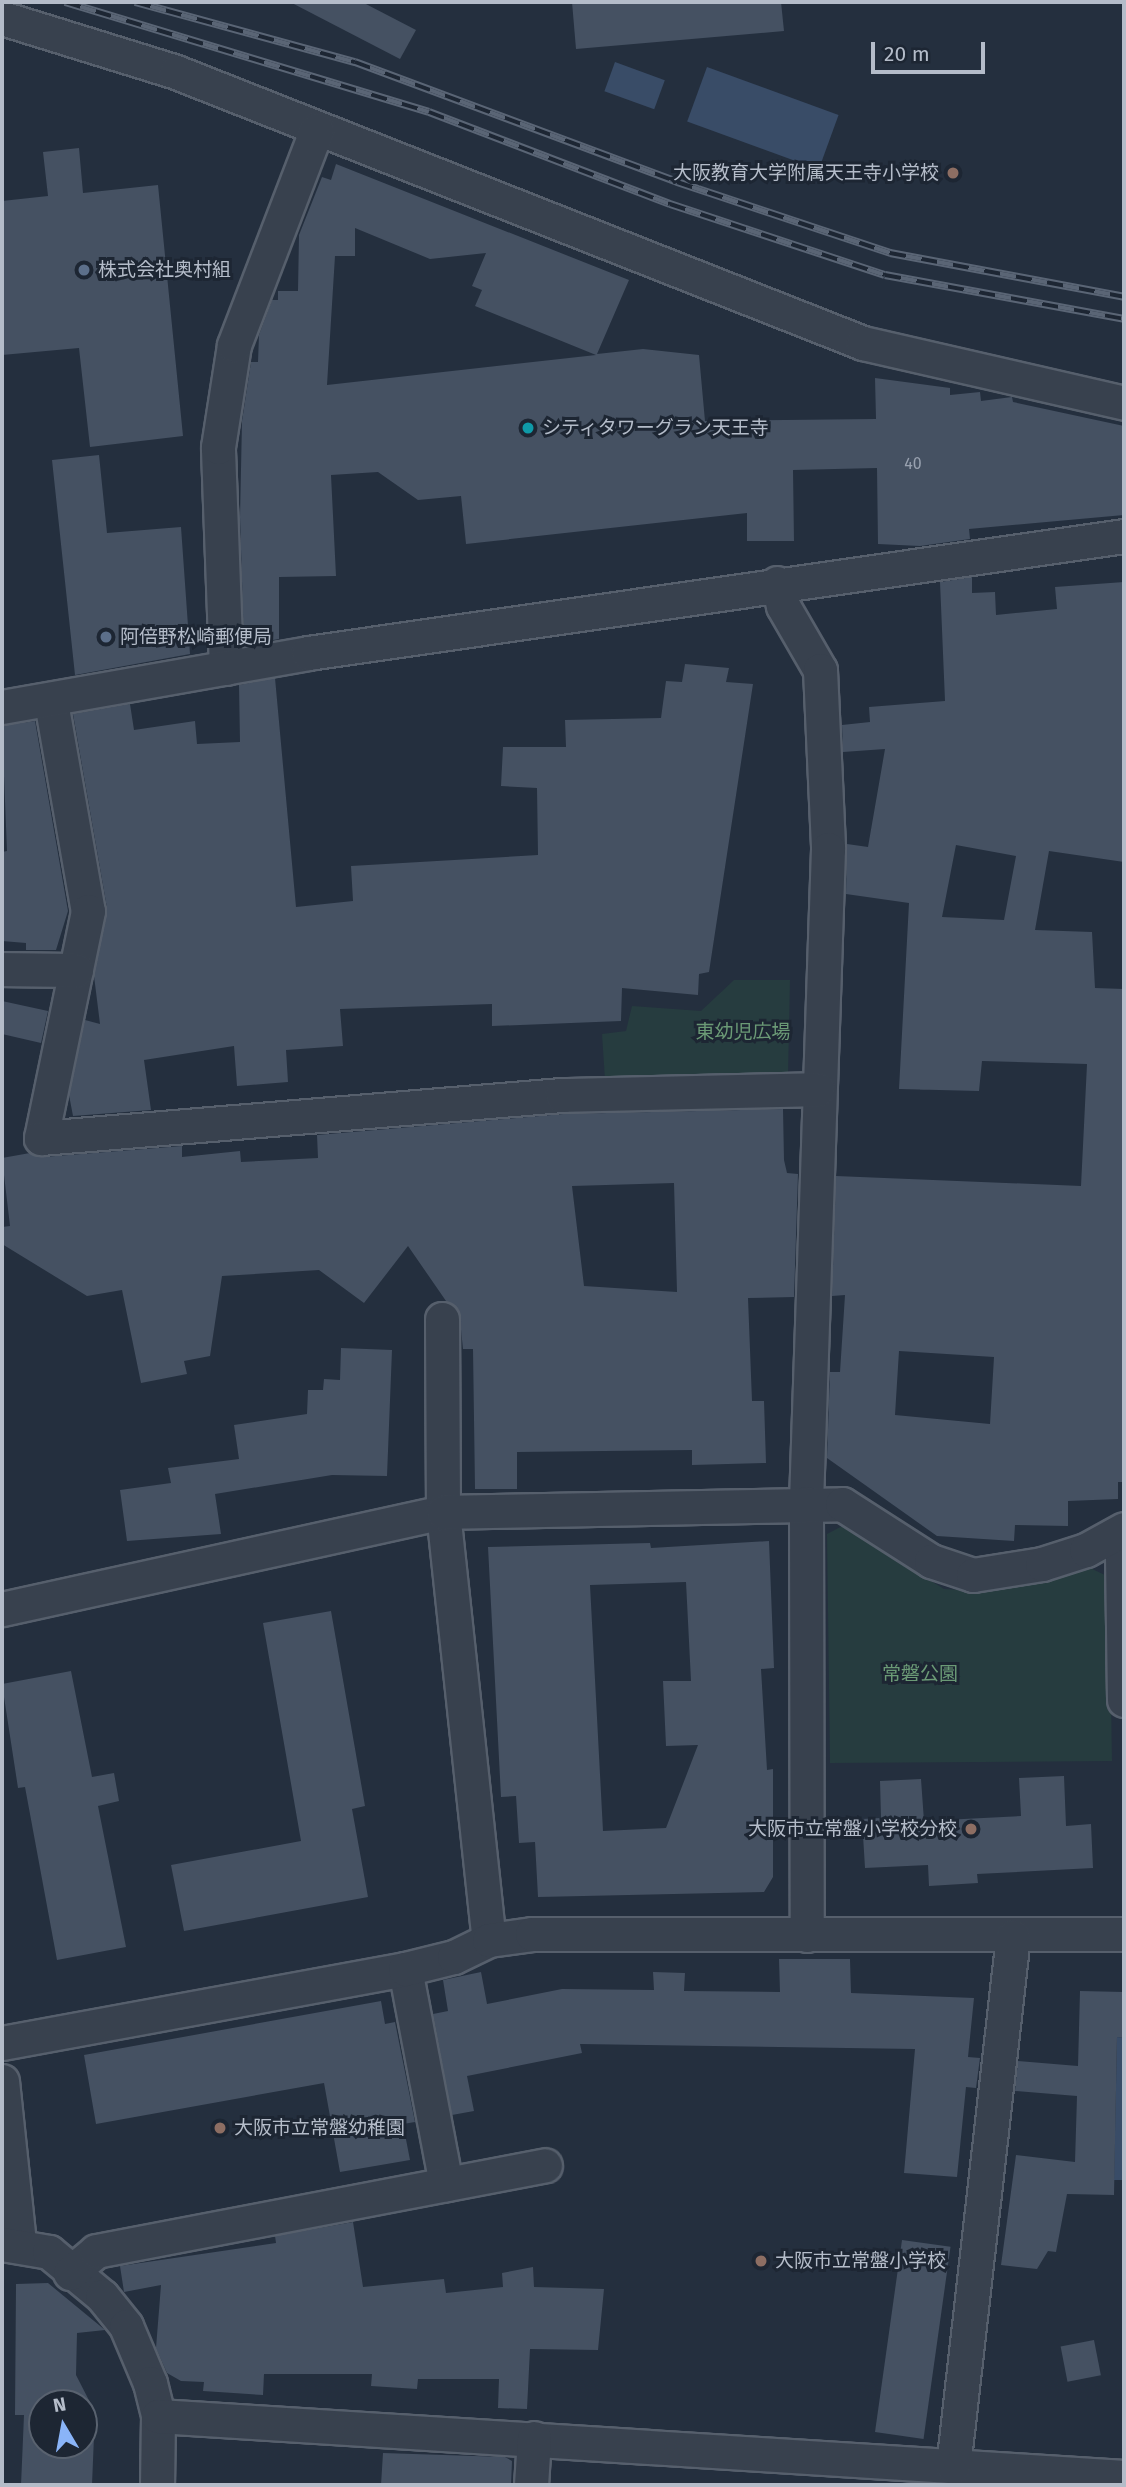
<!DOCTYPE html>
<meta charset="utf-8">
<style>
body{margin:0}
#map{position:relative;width:1126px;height:2487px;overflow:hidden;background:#242f3e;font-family:"Fira Sans","Noto Sans JP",sans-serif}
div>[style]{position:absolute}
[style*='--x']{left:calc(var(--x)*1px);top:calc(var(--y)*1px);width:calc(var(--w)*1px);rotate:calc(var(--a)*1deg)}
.green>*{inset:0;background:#263c3f}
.water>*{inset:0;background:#394c67;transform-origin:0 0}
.building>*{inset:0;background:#455162;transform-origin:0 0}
.roads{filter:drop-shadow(2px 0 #565f6c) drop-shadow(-2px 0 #565f6c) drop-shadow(0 2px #565f6c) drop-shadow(0 -2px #565f6c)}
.minor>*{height:33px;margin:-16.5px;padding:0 16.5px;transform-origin:16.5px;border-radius:16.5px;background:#38414e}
.rail>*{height:8px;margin-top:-4px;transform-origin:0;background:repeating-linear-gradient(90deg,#1d2633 0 16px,#5a6575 0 32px);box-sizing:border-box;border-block:2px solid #5a6575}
.dots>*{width:19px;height:19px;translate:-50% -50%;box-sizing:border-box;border:4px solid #1d2633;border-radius:50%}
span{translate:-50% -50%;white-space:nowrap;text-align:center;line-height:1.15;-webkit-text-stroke:6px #1d2633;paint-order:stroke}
.number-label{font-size:16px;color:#98a1af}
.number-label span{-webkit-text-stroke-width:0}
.poi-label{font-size:19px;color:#b4bcc9}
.right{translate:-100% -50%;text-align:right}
.left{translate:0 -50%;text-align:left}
.park-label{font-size:19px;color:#6b9a76}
.frame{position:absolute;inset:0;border:4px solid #b4bcc9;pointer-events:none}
.north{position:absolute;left:28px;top:2389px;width:70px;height:70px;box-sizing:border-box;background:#1d2633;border:2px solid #59626f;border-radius:50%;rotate:350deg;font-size:19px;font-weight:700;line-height:28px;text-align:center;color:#b4bcc9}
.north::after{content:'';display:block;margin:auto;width:24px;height:32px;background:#8ab4f8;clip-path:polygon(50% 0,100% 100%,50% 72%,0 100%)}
.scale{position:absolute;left:871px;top:42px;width:114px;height:32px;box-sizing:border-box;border:4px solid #b4bcc9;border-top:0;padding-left:9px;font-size:21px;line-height:24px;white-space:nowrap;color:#b4bcc9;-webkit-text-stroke:5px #1d2633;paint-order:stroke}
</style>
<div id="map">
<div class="green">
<div style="clip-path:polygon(734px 980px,790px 980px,788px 1077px,605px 1080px,602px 1034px,626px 1031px,632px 1006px,701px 1011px)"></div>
<div style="clip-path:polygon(850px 1522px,881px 1550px,944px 1589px,981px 1591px,1035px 1582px,1086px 1566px,1109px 1577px,1112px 1761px,830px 1763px,827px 1534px)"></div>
</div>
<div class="water">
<div style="left:615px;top:62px;width:53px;height:31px;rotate:20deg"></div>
<div style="left:707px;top:67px;width:140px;height:58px;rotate:20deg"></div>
<div style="clip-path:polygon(1117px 2037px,1124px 2038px,1124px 2180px,1114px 2180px)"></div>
</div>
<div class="building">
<div style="clip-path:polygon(290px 2px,362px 2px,416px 30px,400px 59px)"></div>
<div style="clip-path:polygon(572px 2px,781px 2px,784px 31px,576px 49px)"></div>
<div style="clip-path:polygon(79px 148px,83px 193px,158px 185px,183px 436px,90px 447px,79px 348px,2px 355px,2px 201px,48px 196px,43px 152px)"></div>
<div style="clip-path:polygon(evenodd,336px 164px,629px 280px,597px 354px,643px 349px,699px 355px,705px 421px,876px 419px,875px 378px,950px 388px,950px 395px,980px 392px,981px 401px,1012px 397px,1013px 402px,1124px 426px,1124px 515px,969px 529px,970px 539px,920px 546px,878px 544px,877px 468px,793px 470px,794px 541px,747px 541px,747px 513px,466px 544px,461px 496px,418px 500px,378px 472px,331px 475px,336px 576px,279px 577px,279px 639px,244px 645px,240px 517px,242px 421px,251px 362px,258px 362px,259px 335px,272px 300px,278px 300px,278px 291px,298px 291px,299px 235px,322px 177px,331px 180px,336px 164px,355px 228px,430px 259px,486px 253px,472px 286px,482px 290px,475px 306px,596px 355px,327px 385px,335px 256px,355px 256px,355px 228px)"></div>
<div style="clip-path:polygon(99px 455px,107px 533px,181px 527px,190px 654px,75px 675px,52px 460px)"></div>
<div style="clip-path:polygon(evenodd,972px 577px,972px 593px,995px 592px,996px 615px,1057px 609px,1055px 587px,1124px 582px,1124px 862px,1049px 851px,1035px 930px,1092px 932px,1095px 988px,1124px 989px,1124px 1482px,1118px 1482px,1118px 1499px,1068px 1501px,1068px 1526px,1015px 1525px,1014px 1541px,937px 1536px,827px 1458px,830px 1372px,840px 1372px,845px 1295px,832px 1296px,836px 1176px,1081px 1186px,1087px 1064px,982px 1061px,979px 1091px,899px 1089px,909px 903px,846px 894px,847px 844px,868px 847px,885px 749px,843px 752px,842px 725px,870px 722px,869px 707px,945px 701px,940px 582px,972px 577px,956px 845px,1016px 856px,1004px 920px,942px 917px,956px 845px,972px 577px,899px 1351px,994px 1357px,990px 1424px,895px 1415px,899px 1351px)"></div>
<div style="clip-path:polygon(685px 664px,729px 668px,726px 682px,753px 684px,709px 972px,699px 974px,698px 995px,622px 988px,621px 1021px,492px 1026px,492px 1004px,340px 1009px,343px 1046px,286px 1050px,288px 1082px,237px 1086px,234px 1046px,144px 1060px,151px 1110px,73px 1116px,69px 1095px,85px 1020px,100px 1024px,94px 976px,107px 908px,73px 714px,130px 704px,134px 730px,195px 721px,197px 744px,240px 742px,239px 685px,275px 678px,296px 907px,353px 901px,351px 866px,538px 855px,537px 788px,501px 786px,503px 747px,566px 747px,565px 720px,661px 718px,666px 681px,682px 682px)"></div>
<div style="clip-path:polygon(35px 721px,68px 911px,56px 950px,26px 950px,26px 943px,2px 941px,2px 852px,7px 851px,2px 726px)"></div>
<div style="clip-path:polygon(2px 1001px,48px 1011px,41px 1043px,2px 1034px)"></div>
<div style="clip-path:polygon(evenodd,783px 1109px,784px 1160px,787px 1173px,798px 1174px,794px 1297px,748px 1298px,752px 1401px,764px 1401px,766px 1463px,692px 1465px,692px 1450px,517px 1452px,517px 1489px,475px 1489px,473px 1349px,463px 1349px,459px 1310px,446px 1301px,408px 1246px,364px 1303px,319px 1270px,222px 1276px,210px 1356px,184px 1361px,187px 1374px,141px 1383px,122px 1290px,87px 1296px,2px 1244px,2px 1227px,10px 1226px,2px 1158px,30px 1153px,43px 1157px,182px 1146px,182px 1157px,240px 1151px,241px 1162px,318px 1158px,317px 1135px,563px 1114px,783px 1109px,674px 1183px,677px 1292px,584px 1286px,572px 1186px,674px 1183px)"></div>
<div style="clip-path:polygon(341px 1348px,392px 1350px,387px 1476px,332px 1475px,215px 1494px,221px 1534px,127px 1541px,120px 1490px,171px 1483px,168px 1468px,239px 1459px,234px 1425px,307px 1414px,308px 1390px,323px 1390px,324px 1379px,340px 1380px)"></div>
<div style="clip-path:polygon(evenodd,769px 1541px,774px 1668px,761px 1669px,767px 1770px,773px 1769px,773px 1877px,764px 1892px,538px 1897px,535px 1842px,519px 1843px,516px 1796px,501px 1797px,488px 1547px,650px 1543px,651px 1548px,769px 1541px,686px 1582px,691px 1681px,663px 1681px,666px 1746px,698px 1745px,666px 1828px,603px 1831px,590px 1585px,686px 1582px)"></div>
<div style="clip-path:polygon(331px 1611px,365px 1806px,352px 1809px,368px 1897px,184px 1931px,171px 1865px,301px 1841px,263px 1623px)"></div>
<div style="clip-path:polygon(71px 1671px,92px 1777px,114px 1773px,119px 1801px,98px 1806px,126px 1947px,57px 1960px,25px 1787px,18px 1788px,2px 1684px)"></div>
<div style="clip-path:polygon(1064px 1776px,1066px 1826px,1091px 1824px,1093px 1868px,977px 1874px,978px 1883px,929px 1886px,928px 1865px,865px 1868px,862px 1819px,881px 1818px,880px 1781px,921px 1779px,924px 1821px,1021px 1816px,1019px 1778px)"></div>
<div style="clip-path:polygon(779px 1959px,850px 1959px,851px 1993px,974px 1998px,968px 2057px,980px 2058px,976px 2088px,966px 2087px,957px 2177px,904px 2173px,915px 2049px,580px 2044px,582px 2053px,467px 2076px,474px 2111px,452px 2115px,433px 2014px,448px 2011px,443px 1980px,481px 1972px,487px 2004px,562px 1989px,654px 1990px,653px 1972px,685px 1973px,684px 1991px,780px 1992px)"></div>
<div style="clip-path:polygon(1080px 1991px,1124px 1992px,1124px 2038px,1117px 2037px,1114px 2195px,1067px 2194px,1056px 2252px,1048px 2251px,1037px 2269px,1001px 2265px,1016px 2155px,1075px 2162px,1077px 2096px,1015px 2091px,1018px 2061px,1078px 2066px)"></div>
<div style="clip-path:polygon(381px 2001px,385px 2024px,395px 2022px,415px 2122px,403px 2124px,410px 2160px,340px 2172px,324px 2083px,96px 2124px,84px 2055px)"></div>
<div style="clip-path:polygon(353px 2222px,363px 2287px,444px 2279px,446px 2293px,503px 2287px,502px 2273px,533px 2267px,534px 2287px,604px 2289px,598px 2350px,530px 2349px,527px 2409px,498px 2408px,499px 2379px,418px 2379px,417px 2389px,371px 2386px,372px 2374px,264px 2374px,263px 2395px,203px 2391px,204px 2382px,181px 2381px,167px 2373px,156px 2348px,161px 2285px,124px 2292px,120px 2266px,276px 2243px,275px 2236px)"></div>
<div style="left:902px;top:2240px;width:49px;height:194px;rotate:8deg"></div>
<div style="clip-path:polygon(evenodd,48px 2283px,105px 2330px,77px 2333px,76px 2375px,95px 2412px,92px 2485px,21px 2485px,24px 2415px,15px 2415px,16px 2284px,48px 2283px,42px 2403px,84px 2403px,84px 2445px,42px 2445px,42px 2403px)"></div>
<div style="left:1094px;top:2340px;width:36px;height:34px;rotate:79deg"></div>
<div style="clip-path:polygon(383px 2453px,505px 2457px,512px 2461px,511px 2485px,381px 2485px)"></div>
</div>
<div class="roads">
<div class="minor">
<div style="--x:2;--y:18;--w:182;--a:17.2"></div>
<div style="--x:176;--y:72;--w:739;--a:21.53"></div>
<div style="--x:863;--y:343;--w:268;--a:12.9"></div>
<div style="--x:777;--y:583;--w:24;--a:75"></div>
<div style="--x:783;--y:606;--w:74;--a:60"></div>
<div style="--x:820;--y:670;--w:179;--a:87.4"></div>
<div style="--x:828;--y:849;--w:654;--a:91.93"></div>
<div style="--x:806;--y:1503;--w:432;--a:89.9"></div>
<div style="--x:226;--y:668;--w:221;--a:-92.1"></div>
<div style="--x:218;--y:447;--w:103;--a:-81.1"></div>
<div style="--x:234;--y:345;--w:231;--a:-69"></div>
<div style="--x:51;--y:702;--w:212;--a:80"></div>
<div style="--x:88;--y:911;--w:232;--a:101.7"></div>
<div style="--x:41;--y:1138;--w:523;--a:-4.72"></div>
<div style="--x:562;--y:1095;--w:256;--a:-1.3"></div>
<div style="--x:2;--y:707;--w:311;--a:-10"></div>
<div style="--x:308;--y:653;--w:824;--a:-8.16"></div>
<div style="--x:2;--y:969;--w:74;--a:0.8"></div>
<div style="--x:442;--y:1319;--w:193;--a:89.7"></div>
<div style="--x:443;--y:1512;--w:430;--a:83.9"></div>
<div style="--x:1114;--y:1535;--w:22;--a:68"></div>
<div style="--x:1122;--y:1555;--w:145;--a:89.2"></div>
<div style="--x:2;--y:1609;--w:452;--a:-12.4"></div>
<div style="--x:443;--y:1512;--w:399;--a:-1.1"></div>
<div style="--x:842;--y:1504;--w:106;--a:32.6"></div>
<div style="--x:931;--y:1561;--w:44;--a:18.4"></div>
<div style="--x:973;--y:1575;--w:70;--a:-9.1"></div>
<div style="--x:1042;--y:1564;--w:46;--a:-17.7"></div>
<div style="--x:1086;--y:1550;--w:43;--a:-28.9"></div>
<div style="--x:405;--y:1969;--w:219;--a:79.2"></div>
<div style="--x:2;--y:2043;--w:410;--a:-10.4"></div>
<div style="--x:405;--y:1969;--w:50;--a:-13.8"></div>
<div style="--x:454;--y:1957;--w:39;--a:-26"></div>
<div style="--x:489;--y:1940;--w:43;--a:-7.9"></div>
<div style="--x:532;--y:1934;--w:592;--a:0"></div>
<div style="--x:2;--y:2081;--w:164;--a:84"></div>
<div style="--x:2;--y:2244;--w:48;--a:9.7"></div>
<div style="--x:49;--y:2252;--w:69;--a:39.7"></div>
<div style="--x:102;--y:2296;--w:38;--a:51"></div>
<div style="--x:126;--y:2326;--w:62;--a:67.2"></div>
<div style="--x:150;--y:2383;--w:34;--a:76"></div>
<div style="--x:158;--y:2416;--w:69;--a:90.8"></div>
<div style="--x:70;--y:2273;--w:34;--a:-40"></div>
<div style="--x:96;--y:2251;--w:457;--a:-10.8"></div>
<div style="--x:158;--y:2416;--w:968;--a:3.61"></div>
<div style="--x:953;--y:2467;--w:534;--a:-83.55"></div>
<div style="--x:531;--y:2485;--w:47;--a:-86.3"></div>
</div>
</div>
<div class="rail">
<div style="--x:65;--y:2;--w:380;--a:16.8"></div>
<div style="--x:429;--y:112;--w:258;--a:20.9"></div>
<div style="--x:670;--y:204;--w:226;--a:18.3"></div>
<div style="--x:885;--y:275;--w:243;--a:10.4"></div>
<div style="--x:135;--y:2;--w:228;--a:15.3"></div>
<div style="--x:355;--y:62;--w:344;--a:20.4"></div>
<div style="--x:677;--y:182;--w:225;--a:18.4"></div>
<div style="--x:890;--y:253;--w:238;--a:10.6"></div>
</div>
<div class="dots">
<div style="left:953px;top:173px;background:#8d6e63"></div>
<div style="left:84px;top:270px;background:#5c6f8a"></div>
<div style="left:528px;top:428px;background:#0f9aa8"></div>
<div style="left:106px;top:637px;background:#5c6f8a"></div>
<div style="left:971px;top:1829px;background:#8d6e63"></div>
<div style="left:220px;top:2128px;background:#8d6e63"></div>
<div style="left:761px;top:2261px;background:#8d6e63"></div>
</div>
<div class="number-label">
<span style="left:913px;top:464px">40</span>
</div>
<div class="poi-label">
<span class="right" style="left:939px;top:173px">大阪教育大学附属天王寺小学校</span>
<span class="left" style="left:98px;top:270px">株式会社奥村組</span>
<span class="left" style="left:542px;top:428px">シティタワーグラン天王寺</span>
<span class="left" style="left:120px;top:637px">阿倍野松崎郵便局</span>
<span class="right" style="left:957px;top:1829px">大阪市立常盤小学校分校</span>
<span class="left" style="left:234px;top:2128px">大阪市立常盤幼稚園</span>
<span class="left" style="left:775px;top:2261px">大阪市立常盤小学校</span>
</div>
<div class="park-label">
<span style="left:743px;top:1032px">東幼児広場</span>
<span style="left:920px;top:1674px">常磐公園</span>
</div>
<div class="frame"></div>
<div class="north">N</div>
<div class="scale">20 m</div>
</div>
